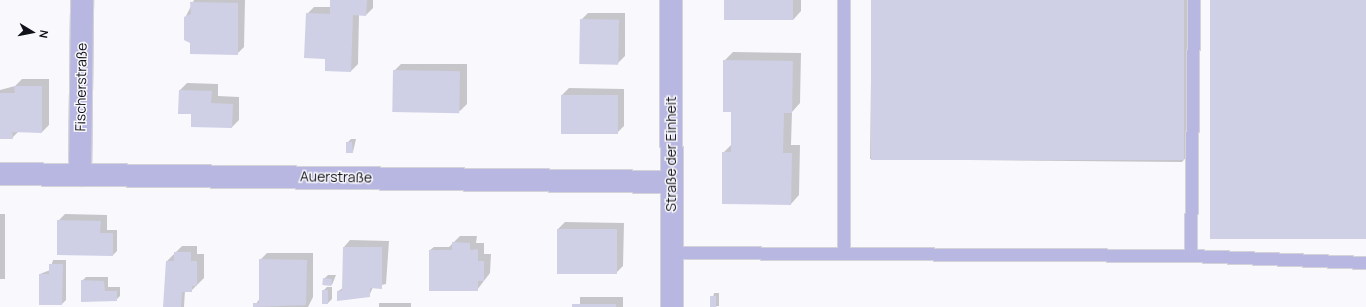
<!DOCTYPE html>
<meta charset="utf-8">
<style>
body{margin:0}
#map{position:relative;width:1366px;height:307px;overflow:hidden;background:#f8f8fd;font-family:Manrope,sans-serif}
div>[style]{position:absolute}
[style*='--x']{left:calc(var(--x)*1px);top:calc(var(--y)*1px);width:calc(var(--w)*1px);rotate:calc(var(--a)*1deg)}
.shadow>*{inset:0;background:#0003;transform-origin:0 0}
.building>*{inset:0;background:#cfcfe6;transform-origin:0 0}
.roads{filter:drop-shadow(1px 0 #d3d3d9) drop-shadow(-1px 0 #d3d3d9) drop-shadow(0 1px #d3d3d9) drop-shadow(0 -1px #d3d3d9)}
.service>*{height:12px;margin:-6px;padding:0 6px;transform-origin:6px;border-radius:6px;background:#b8b7e1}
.minor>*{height:22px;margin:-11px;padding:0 11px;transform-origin:11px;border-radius:11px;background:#b8b7e1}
.tertiary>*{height:22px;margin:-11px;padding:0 11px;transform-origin:11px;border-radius:11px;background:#b8b7e1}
span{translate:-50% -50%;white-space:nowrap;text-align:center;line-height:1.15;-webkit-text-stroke:3px #f8f8fd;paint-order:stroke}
.street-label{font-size:14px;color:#111119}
.north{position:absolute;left:12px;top:12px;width:40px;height:40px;-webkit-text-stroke:3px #f8f8fd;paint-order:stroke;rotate:100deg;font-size:11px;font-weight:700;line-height:16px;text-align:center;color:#111119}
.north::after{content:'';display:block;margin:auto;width:14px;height:18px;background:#111119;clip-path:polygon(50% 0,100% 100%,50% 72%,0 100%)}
</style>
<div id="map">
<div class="shadow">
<div style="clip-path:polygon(194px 0,245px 0,244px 47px,237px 54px,185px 18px)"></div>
<div style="clip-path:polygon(331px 0,373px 0,373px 8px,366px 15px,359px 15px,358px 64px,351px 71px,326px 58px,307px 14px,314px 7px,331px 7px)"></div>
<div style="clip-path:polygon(725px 0,801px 0,801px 11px,793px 20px)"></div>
<div style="clip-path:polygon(872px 0,1193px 0,1191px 152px,1182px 162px,870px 159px)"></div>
<div style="clip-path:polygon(588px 13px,625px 13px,625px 56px,618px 63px,581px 20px)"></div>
<div style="clip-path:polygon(733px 52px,801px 53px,800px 103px,792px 112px,791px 145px,800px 145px,799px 195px,791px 204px,723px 153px,732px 144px,732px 111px,724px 61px)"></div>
<div style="clip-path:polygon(401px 64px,467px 64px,467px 104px,460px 111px,394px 71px)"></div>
<div style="clip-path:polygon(22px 79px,49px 79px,49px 125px,42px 132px,19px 131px,12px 138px,0 138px,0 90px,15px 86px)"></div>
<div style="clip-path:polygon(187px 83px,218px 84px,218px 96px,239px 97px,239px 120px,232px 127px,192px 113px,180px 90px)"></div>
<div style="clip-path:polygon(569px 88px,624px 89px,624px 126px,617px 133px,562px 95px)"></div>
<div style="clip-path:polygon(351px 139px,356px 139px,353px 152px,347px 143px)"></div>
<div style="left:0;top:214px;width:5px;height:65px"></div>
<div style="clip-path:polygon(65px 214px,107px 215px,107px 230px,117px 230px,117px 251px,113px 255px,58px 221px)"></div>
<div style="clip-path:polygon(565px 222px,624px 223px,623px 266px,616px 273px,558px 229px)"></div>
<div style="clip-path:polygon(460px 236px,477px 236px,476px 243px,484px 243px,484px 254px,491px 254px,490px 273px,477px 290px,430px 250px,434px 247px,449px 247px)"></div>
<div style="clip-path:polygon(350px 240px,389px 241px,386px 284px,373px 287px,369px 296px,338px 291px,343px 288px,344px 247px)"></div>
<div style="clip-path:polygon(182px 246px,197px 246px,197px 254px,204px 254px,204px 278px,191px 291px,185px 291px,184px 307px,164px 307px,167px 261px)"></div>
<div style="clip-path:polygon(267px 253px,313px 253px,313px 297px,308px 307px,254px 307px,260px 298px,260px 260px)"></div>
<div style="clip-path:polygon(53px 260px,66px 260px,66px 300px,62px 304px,40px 274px,50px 270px)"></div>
<div style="clip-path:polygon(328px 275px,336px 275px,332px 285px,324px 279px)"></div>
<div style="clip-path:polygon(86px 277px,108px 277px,108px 287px,120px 287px,120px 296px,116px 300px,82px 281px)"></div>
<div style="clip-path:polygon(327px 287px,332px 287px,332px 299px,328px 303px,323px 291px)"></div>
<div style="clip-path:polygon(714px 293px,719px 293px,719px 306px,711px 307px)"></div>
<div style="left:580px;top:297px;width:43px;height:12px"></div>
<div style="left:379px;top:303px;width:32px;height:6px"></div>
</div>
<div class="building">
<div style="clip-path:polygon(330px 0,367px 0,366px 16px,353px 15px,351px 72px,325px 71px,325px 59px,304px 58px,306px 13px,330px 14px)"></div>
<div style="left:724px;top:0;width:69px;height:20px"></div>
<div style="left:871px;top:0;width:313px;height:160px"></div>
<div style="left:1210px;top:0;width:156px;height:239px"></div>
<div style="clip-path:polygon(190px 2px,238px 3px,238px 55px,190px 54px,190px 43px,184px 40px,184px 17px,191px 14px)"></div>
<div style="left:580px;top:19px;width:39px;height:45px;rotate:1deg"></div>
<div style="clip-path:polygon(723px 60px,793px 61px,792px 113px,784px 113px,783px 153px,792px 153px,791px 205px,722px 204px,722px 152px,731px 152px,731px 112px,723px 112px)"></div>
<div style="left:393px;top:70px;width:67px;height:42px;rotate:1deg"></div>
<div style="clip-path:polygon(14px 86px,42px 86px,42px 133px,12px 132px,13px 139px,0 139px,0 93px,15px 93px)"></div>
<div style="clip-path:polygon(179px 90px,212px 91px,211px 103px,233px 104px,232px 128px,191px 127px,191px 114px,178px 114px)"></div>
<div style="left:561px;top:95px;width:57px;height:39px"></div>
<div style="clip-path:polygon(346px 142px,352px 142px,353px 153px,346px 153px)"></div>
<div style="clip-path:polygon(57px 220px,101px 221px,100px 233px,113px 233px,113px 256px,57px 255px)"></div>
<div style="left:557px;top:229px;width:60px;height:45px"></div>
<div style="clip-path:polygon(452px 242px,470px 243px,470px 250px,478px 249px,478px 261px,484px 261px,484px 281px,478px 281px,478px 291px,429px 291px,429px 250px,452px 250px)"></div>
<div style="clip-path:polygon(343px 247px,382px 247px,382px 289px,370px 288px,370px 297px,337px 301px,337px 291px,342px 291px)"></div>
<div style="clip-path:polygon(174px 252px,191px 252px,191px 261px,197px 261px,197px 286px,192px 286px,192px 292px,182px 292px,181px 307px,163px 307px,166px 261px,174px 261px)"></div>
<div style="clip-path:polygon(259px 259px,307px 260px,306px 305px,253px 307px,253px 303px,259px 303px)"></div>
<div style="clip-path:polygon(49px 264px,63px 264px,62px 305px,39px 305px,39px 274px,49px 274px)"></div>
<div style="left:323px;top:278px;width:9px;height:7px;rotate:6deg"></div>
<div style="clip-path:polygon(81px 280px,104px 281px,105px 291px,117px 291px,117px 301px,81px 302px)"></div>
<div style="left:328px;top:290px;width:14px;height:6px;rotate:90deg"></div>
<div style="left:710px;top:296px;width:6px;height:11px"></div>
<div style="left:572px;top:304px;width:44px;height:3px"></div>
</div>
<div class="roads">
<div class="service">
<div style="--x:672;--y:253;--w:519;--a:0.33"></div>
<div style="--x:1191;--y:256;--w:256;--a:-89.3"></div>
<div style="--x:844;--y:254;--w:254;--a:-90"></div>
<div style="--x:1191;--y:256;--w:175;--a:2.3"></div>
</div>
<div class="minor">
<div style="--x:0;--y:174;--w:671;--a:0.68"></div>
<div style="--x:80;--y:175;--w:175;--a:-89.3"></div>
</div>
<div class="tertiary">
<div style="--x:671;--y:0;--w:307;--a:89.8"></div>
</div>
</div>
<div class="street-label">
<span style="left:81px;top:87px;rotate:-89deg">Fischerstraße</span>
<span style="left:671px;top:154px;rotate:-90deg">Straße der Einheit</span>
<span style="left:336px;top:177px;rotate:1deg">Auerstraße</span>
</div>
<div class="north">N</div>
</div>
